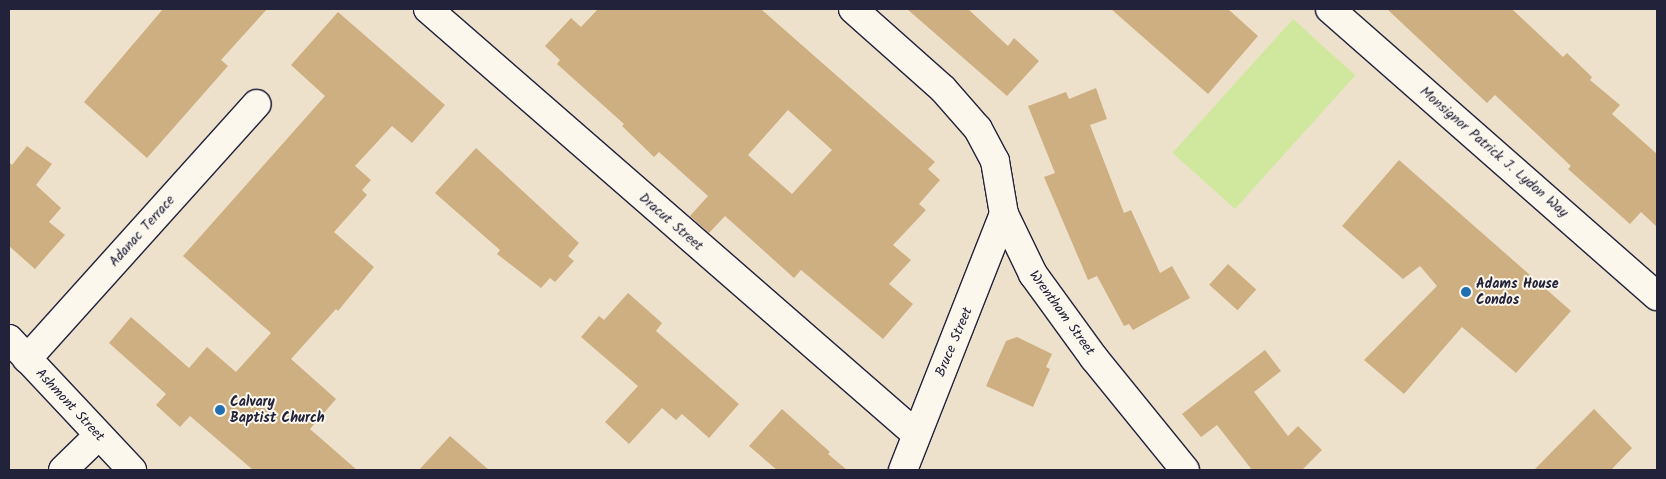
<!DOCTYPE html>
<style>
body{margin:0}
#map{position:relative;width:1666px;height:479px;overflow:hidden;background:#eee1cc;font-family:Kalam,sans-serif}
div>[style]{position:absolute}
[style*='--x']{left:calc(var(--x)*1px);top:calc(var(--y)*1px);width:calc(var(--w)*1px);rotate:calc(var(--a)*1deg)}
.green>*{inset:0;background:#cfe89e;transform-origin:0 0}
.building>*{inset:0;background:#ceaf82;transform-origin:0 0}
.roads{filter:drop-shadow(1px 0 #22223b) drop-shadow(-1px 0 #22223b) drop-shadow(0 1px #22223b) drop-shadow(0 -1px #22223b)}
.minor>*{height:28px;margin:-14px;padding:0 14px;transform-origin:14px;border-radius:14px;background:#fbf7ec}
.secondary>*{height:28px;margin:-14px;padding:0 14px;transform-origin:14px;border-radius:14px;background:#fbf7ec}
.dots>*{width:14px;height:14px;translate:-50% -50%;box-sizing:border-box;border:2px solid #fbf7ec;border-radius:50%}
span{translate:-50% -50%;white-space:nowrap;text-align:center;line-height:1.15;-webkit-text-stroke:4px #fbf7ec;paint-order:stroke}
.street-label{font-size:14px;color:#22223b}
.poi-label{font-size:14px;color:#22223b;font-weight:700}
.left{translate:0 -50%;text-align:left}
.frame{position:absolute;inset:0;border:10px solid #22223b;pointer-events:none}
</style>
<div id="map">
<div class="green">
<div style="left:1293px;top:19px;width:84px;height:180px;rotate:42deg"></div>
</div>
<div class="building">
<div style="clip-path:polygon(163px 9px,267px 9px,221px 60px,228px 66px,147px 158px,84px 102px)"></div>
<div style="clip-path:polygon(evenodd,598px 9px,761px 9px,935px 162px,928px 169px,940px 180px,919px 204px,926px 210px,893px 245px,911px 260px,889px 284px,913px 304px,883px 339px,801px 270px,794px 278px,725px 216px,709px 233px,690px 216px,708px 196px,659px 152px,654px 157px,622px 126px,624px 124px,557px 64px,560px 60px,545px 46px,571px 18px,581px 27px,598px 9px,788px 110px,832px 150px,792px 194px,748px 155px,788px 110px)"></div>
<div style="clip-path:polygon(907px 9px,968px 9px,1008px 46px,1014px 38px,1039px 61px,1007px 96px)"></div>
<div style="clip-path:polygon(1111px 9px,1228px 9px,1258px 36px,1208px 94px)"></div>
<div style="clip-path:polygon(1387px 9px,1512px 9px,1563px 57px,1567px 53px,1592px 77px,1590px 80px,1620px 105px,1612px 114px,1657px 154px,1657px 227px,1641px 212px,1630px 224px,1568px 169px,1571px 166px,1495px 95px,1487px 103px)"></div>
<div style="clip-path:polygon(338px 12px,445px 105px,412px 143px,392px 126px,355px 166px,371px 180px,362px 190px,367px 195px,334px 232px,374px 267px,338px 311px,336px 309px,291px 359px,336px 399px,310px 429px,357px 470px,253px 470px,190px 416px,180px 427px,156px 405px,166px 394px,109px 343px,131px 317px,189px 368px,207px 347px,236px 372px,271px 333px,183px 256px,325px 96px,291px 65px)"></div>
<div style="clip-path:polygon(1096px 88px,1107px 119px,1090px 125px,1124px 213px,1131px 210px,1160px 273px,1172px 266px,1190px 298px,1133px 330px,1129px 324px,1124px 326px,1097px 276px,1088px 280px,1044px 177px,1055px 173px,1028px 106px,1066px 92px,1069px 99px)"></div>
<div style="clip-path:polygon(27px 146px,52px 164px,36px 185px,61px 208px,49px 222px,65px 235px,35px 269px,9px 246px,9px 162px,12px 165px)"></div>
<div style="clip-path:polygon(476px 148px,579px 243px,568px 256px,574px 261px,555px 282px,550px 278px,541px 288px,497px 254px,500px 250px,435px 193px)"></div>
<div style="clip-path:polygon(1399px 160px,1571px 311px,1516px 373px,1462px 327px,1404px 394px,1364px 360px,1437px 286px,1420px 266px,1403px 279px,1342px 226px)"></div>
<div style="left:1228px;top:264px;width:38px;height:28px;rotate:42deg"></div>
<div style="clip-path:polygon(628px 293px,662px 323px,656px 331px,739px 404px,709px 438px,682px 414px,676px 420px,662px 408px,629px 444px,605px 422px,638px 386px,581px 337px,599px 316px,604px 320px)"></div>
<div style="clip-path:polygon(1017px 337px,1052px 354px,1046px 367px,1050px 369px,1033px 407px,986px 386px,1006px 341px)"></div>
<div style="clip-path:polygon(1265px 350px,1281px 371px,1254px 392px,1288px 436px,1298px 426px,1322px 450px,1302px 470px,1252px 470px,1217px 425px,1201px 437px,1182px 414px)"></div>
<div style="clip-path:polygon(782px 409px,830px 452px,828px 454px,847px 470px,777px 470px,749px 446px)"></div>
<div style="clip-path:polygon(1594px 409px,1632px 448px,1611px 470px,1534px 470px)"></div>
<div style="clip-path:polygon(450px 436px,489px 470px,419px 470px)"></div>
</div>
<div class="roads">
<div class="minor">
<div style="--x:428;--y:9;--w:647;--a:41.05"></div>
<div style="--x:853;--y:9;--w:120;--a:41.6"></div>
<div style="--x:943;--y:89;--w:53;--a:48.8"></div>
<div style="--x:978;--y:129;--w:36;--a:62"></div>
<div style="--x:995;--y:161;--w:54;--a:80.4"></div>
<div style="--x:1004;--y:214;--w:67;--a:64.2"></div>
<div style="--x:1033;--y:274;--w:104;--a:54"></div>
<div style="--x:1094;--y:358;--w:144;--a:50.9"></div>
<div style="--x:1330;--y:9;--w:435;--a:41.3"></div>
<div style="--x:27;--y:359;--w:343;--a:-48"></div>
<div style="--x:63;--y:470;--w:50;--a:-44.2"></div>
<div style="--x:903;--y:470;--w:275;--a:-68.5"></div>
</div>
<div class="secondary">
<div style="--x:9;--y:339;--w:180;--a:46.8"></div>
</div>
</div>
<div class="dots">
<div style="left:1466px;top:292px;background:#1f6fb2"></div>
<div style="left:220px;top:410px;background:#1f6fb2"></div>
</div>
<div class="street-label">
<span style="left:1494px;top:152px;rotate:41deg">Monsignor Patrick J. Lydon Way</span>
<span style="left:671px;top:222px;rotate:41deg">Dracut Street</span>
<span style="left:142px;top:231px;rotate:-48deg">Adanac Terrace</span>
<span style="left:1062px;top:313px;rotate:54deg">Wrentham Street</span>
<span style="left:954px;top:342px;rotate:-67deg">Bruce Street</span>
<span style="left:70px;top:405px;rotate:47deg">Ashmont Street</span>
</div>
<div class="poi-label">
<span class="left" style="left:1476px;top:292px">Adams House<br>Condos</span>
<span class="left" style="left:230px;top:410px">Calvary<br>Baptist Church</span>
</div>
<div class="frame"></div>
</div>
